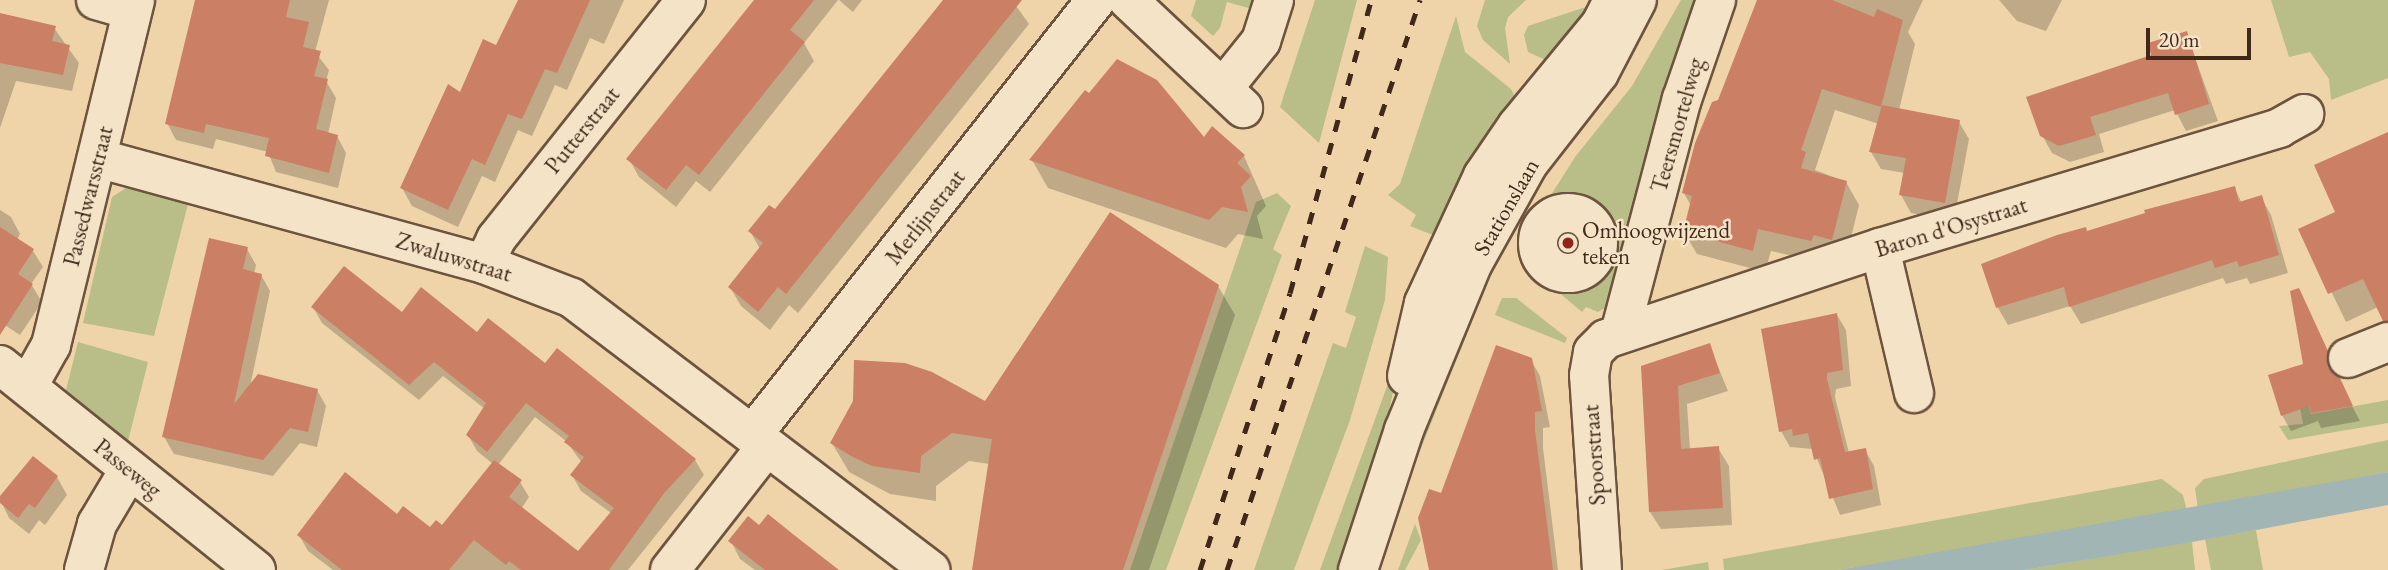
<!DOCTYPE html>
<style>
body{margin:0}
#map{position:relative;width:2388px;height:570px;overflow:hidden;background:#efd4a9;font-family:"EB Garamond",serif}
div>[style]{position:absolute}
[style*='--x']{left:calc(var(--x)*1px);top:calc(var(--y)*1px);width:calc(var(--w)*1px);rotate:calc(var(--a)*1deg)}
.green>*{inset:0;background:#b9bd88}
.water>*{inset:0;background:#a0b5b4}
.shadow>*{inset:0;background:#0003}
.building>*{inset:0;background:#cb7f65}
.roads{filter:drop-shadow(2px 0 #6c543e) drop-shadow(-2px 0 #6c543e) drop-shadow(0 2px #6c543e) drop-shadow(0 -2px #6c543e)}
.minor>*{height:38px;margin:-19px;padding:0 19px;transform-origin:19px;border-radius:19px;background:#f5e3c7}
.minor>.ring{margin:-19px;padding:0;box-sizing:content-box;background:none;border:38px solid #f5e3c7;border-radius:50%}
.rail>*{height:5px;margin-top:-2.5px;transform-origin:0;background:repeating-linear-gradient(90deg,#40291b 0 12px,transparent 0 24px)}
.dots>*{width:19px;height:19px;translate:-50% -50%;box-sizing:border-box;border:4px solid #f5e3c7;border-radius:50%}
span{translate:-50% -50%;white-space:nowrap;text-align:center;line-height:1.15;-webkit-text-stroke:5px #f5e3c7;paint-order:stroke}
.street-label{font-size:23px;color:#40291b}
.poi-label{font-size:23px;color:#40291b}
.left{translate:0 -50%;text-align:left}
.scale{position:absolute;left:2146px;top:28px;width:105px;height:32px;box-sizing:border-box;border:4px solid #40291b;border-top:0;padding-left:9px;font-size:21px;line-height:24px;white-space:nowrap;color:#40291b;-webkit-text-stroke:5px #f5e3c7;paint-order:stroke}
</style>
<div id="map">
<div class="green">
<div style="clip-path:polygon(1196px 0,1255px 0,1252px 9px,1227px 2px,1220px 28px,1213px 36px,1191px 16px)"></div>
<div style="clip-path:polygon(1315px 0,1357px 0,1319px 143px,1280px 107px)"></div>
<div style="clip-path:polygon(1485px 0,1526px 0,1508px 17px,1505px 28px,1510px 64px,1483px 40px,1477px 26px)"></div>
<div style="clip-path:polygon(1681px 0,1699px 0,1616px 280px,1605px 308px,1598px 312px,1586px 307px,1582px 312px,1551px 286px,1566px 290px,1596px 281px,1613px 256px,1612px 226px,1604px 213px,1579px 198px,1546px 203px,1575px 157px,1632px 86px)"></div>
<div style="clip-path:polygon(2271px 0,2388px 0,2388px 78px,2331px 100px,2329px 79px,2310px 52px,2289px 57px)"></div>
<div style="clip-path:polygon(1598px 3px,1550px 62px,1528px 52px,1524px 35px,1528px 26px)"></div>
<div style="clip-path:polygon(1456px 16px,1465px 52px,1511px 89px,1516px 99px,1443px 239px,1410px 226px,1416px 215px,1388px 195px,1400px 184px)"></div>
<div style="clip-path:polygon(126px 188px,188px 204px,154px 336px,83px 323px,112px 197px)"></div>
<div style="clip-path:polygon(1277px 193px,1291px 206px,1273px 249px,1282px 255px,1166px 570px,1130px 570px,1256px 202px)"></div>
<div style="clip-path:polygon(1365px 246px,1388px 257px,1385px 300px,1350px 420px,1294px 570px,1254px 570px,1333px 343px,1346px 348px,1356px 317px,1345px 312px)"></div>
<div style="clip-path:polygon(1415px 270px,1420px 270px,1379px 456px,1339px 570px,1320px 570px,1398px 356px)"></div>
<div style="clip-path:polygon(1473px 284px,1485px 289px,1403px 493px)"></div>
<div style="clip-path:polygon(1502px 298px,1516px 298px,1567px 338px,1565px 343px,1495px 315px)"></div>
<div style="clip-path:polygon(78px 342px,148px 362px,128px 441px,66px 390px)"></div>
<div style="clip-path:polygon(2306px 389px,2311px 414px,2388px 400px,2388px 423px,2288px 440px,2279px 426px,2303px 424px,2297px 390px)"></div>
<div style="clip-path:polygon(2388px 440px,2388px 472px,2198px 509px,2195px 488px,2204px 479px)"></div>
<div style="clip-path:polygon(2162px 479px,2183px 495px,2187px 511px,1838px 570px,1724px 570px,1723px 559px)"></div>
<div style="clip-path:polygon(1415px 524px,1421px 540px,1405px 570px,1398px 570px)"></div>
<div style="clip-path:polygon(2256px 530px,2263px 570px,2211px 570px,2205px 539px)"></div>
<div style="clip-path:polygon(2192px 542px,2195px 570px,2024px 570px,2176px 544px)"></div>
<div style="clip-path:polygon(1708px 562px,1709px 570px,1662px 570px)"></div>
</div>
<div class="water">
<div style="clip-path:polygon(2388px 472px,2388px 505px,2192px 542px,2024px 570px,1838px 570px)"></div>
</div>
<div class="shadow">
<div style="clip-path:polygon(196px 0,329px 0,315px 52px,329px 70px,326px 81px,336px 98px,328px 134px,337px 136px,346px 153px,338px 188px,276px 172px,268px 152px,216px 139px,213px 149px,176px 140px,167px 123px)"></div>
<div style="clip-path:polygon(520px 0,624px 0,604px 44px,590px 38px,567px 90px,555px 85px,532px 136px,518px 130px,495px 182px,482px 176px,458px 227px,412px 206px,402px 188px,497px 47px)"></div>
<div style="clip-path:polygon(756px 0,838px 0,804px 43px,814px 61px,710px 192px,696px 181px,676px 207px,639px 177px,629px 159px)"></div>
<div style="clip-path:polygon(839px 0,862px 0,853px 12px)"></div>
<div style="clip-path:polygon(945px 0,1012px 0,1029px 24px,798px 313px,789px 305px,770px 330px,741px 306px,730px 287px,760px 249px,750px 231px,775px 212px)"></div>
<div style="clip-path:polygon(1760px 0,1923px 0,1908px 32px,1915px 44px,1899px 110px,1959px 122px,1969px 139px,1954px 220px,1911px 213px,1901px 195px,1905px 173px,1881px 169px,1871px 152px,1879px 124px,1835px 110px,1815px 170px,1846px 182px,1859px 205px,1845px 262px,1824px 263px,1771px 251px,1765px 272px,1697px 254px,1684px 232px,1691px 206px,1684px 193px)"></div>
<div style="clip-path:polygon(1999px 0,2062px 0,2046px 31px,2017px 21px)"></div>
<div style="clip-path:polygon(0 15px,54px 28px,79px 63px,72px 91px,16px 81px,0 128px)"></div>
<div style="clip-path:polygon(2186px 33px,2218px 121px,2186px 131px,2175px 110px,2099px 134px,2104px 152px,2070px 162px,2052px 153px,2042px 135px)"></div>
<div style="clip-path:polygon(2388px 134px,2388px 325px,2378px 307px,2346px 322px,2301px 229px,2337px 213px)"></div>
<div style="clip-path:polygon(1204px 140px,1244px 156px,1266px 206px,1257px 216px,1263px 239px,1238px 234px,1226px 248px,1048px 188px,1032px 160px)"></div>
<div style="clip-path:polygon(2234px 188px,2242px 203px,2261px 197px,2271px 215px,2288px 273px,2250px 284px,2247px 278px,2226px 284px,2223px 278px,2081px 324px,2070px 306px,2008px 325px,1998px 308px,1983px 265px)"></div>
<div style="clip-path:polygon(0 210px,11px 217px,20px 234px,17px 240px,33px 251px,43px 267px,31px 284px,42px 302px,20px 335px,0 322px)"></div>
<div style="clip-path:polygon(247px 249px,256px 265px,254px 274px,261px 275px,270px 291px,250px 387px,317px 390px,326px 406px,317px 447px,300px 443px,273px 476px,174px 454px,164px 437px)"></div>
<div style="clip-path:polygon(1218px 286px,1235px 315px,1149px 570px,974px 570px,990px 464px,969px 461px,936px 486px,936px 501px,890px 494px,849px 472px,832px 443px,985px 403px)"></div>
<div style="clip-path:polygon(2298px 290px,2336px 376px,2360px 421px,2321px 428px,2318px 421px,2291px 431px,2282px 415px,2305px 365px)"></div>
<div style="clip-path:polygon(evenodd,313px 307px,402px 314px,478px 334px,545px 366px,695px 460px,704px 475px,628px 570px,333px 570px,308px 551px,299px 535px,398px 517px,430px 529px,443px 528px,493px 464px,477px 451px,468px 435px,485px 409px,443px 376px,419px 400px,322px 323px,313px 307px,535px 417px,566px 441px,582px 463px,572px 475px,581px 491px,611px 513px,578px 553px,521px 509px,529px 497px,520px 482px,498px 465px,535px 417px)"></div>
<div style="clip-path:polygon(1837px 315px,1846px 330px,1851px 386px,1836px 389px,1835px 397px,1849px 453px,1865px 450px,1874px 466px,1881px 505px,1840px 515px,1813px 449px,1790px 447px,1781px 431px)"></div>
<div style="clip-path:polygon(1709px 345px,1728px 391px,1687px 404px,1690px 450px,1718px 448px,1729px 466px,1732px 525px,1661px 529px,1650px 512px,1642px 367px)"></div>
<div style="clip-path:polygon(1531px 360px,1540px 376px,1550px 427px,1543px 428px,1543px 448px,1558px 570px,1431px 570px,1442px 496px)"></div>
<div style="clip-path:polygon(57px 477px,67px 495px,45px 525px,39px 520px,29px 534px,9px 518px,0 499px)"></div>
<div style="clip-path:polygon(760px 527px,836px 570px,755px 570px,740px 559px,731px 541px)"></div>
</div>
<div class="building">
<div style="clip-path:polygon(195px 0,290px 0,286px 17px,309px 22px,303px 47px,321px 51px,314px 76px,328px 79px,316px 129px,338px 135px,329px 173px,265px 156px,269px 138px,206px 124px,204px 133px,165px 124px)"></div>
<div style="clip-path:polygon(518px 0,590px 0,557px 73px,545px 69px,522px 119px,508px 114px,485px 165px,472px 159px,448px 210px,400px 188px,448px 84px,460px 92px,483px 39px,496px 45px)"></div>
<div style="clip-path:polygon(754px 0,814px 0,790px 30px,805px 42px,699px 175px,686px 165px,666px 190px,626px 159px)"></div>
<div style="clip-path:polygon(943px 0,1022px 0,786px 294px,778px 287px,758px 312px,728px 287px,763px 243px,748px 231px,769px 205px,775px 209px)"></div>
<div style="clip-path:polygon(1757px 0,1832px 0,1874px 17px,1877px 9px,1903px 20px,1881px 107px,1822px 89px,1801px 150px,1806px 152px,1801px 168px,1847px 181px,1832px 240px,1814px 235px,1811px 241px,1758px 229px,1753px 251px,1683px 232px,1692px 196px,1682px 193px,1695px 143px,1712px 102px,1718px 100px)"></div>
<div style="clip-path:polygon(0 13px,56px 26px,52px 41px,70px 45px,63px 75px,0 63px)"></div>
<div style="clip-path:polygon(2187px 31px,2209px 104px,2175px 115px,2168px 93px,2090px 117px,2096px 135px,2059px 146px,2040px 136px,2026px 97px,2151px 55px,2148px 43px)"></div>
<div style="clip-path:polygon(1117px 59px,1157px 80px,1204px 137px,1212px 126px,1245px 155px,1237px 163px,1251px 176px,1241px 187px,1248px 212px,1222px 207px,1209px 220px,1029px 160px,1085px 90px,1089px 93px)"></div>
<div style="clip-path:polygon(1882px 105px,1960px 120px,1945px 203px,1899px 195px,1906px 158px,1869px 152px)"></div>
<div style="clip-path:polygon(2388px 132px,2388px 321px,2383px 321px,2363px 279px,2328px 294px,2298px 229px,2335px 212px,2314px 165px)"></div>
<div style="clip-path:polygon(2235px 186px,2239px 202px,2262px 195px,2279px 255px,2239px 267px,2237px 261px,2215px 268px,2212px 260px,2069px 307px,2064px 287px,1996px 308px,1981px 264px,2057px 235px,2086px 227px,2087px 231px,2145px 213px,2144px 210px)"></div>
<div style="clip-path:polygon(1110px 212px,1219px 285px,1123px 570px,972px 570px,992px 439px,952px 433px,921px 456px,920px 473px,872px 466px,851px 456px,830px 443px,853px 401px,854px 360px,905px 363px,932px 372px,985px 401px)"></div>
<div style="clip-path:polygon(0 227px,34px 249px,18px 274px,33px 284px,0 335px)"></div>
<div style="clip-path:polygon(209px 238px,248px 247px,243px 269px,262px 274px,234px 404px,258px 374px,318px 389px,308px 432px,290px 428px,263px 460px,162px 437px)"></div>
<div style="clip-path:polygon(344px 266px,402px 312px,421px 287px,477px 332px,488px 318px,545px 363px,557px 348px,696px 459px,665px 492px,609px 570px,521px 570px,509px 561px,506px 565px,474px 540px,449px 570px,342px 570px,297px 535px,345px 472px,397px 514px,403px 506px,430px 527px,436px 520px,442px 525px,494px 460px,522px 480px,509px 497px,578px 551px,614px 508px,570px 475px,584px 457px,564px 442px,569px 436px,526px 403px,487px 452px,466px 435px,486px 403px,434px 362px,409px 385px,311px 307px)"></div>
<div style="clip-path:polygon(2299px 288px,2328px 351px,2328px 367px,2340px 378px,2353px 406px,2311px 413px,2310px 406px,2281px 416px,2268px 375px,2303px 364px,2290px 291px)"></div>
<div style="clip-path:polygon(1837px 313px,1843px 370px,1827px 373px,1827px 379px,1845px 452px,1866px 448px,1873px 489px,1829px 499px,1820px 458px,1814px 460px,1808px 433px,1793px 436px,1792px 429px,1779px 432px,1761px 329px)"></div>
<div style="clip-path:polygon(1710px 343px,1720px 373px,1678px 386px,1681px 449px,1719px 446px,1723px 508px,1649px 512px,1641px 366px)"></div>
<div style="clip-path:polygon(1496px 345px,1532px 358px,1542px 411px,1535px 412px,1535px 430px,1553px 570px,1429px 570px,1418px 518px,1429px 489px,1441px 493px)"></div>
<div style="clip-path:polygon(33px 456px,58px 476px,35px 508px,29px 504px,18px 518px,0 503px,0 496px)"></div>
<div style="clip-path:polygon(768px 514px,794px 535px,839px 570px,765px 570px,728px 541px,748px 516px,759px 525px)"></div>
</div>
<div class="roads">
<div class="minor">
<div style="--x:96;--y:0;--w:37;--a:16"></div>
<div style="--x:1128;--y:0;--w:158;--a:43.2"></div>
<div style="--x:1224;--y:87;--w:59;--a:-51.2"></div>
<div style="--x:1261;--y:41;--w:43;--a:-72.4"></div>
<div style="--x:97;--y:158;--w:401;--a:15.3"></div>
<div style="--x:484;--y:264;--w:94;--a:21.1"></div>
<div style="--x:572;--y:298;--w:450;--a:37.2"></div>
<div class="ring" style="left:1538px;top:213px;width:22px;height:22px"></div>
<div style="--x:1880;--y:248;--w:149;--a:76.8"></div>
<div style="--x:484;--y:264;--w:28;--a:-64"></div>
<div style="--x:496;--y:239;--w:305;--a:-51.5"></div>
<div style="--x:1620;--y:333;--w:242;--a:-75.2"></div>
<div style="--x:1682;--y:99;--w:105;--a:-71"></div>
<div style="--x:2348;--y:358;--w:43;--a:-21.8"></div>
<div style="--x:0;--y:365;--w:328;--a:38.7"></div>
<div style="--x:1407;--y:376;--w:75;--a:-76.9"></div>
<div style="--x:1424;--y:303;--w:140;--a:-65.1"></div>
<div style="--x:1483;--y:176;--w:60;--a:-55.8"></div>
<div style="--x:1517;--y:126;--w:132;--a:-50.5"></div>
<div style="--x:1601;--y:24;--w:22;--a:-63"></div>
<div style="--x:28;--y:386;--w:47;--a:-60.7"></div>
<div style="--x:51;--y:345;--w:355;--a:-76.3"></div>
<div style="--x:753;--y:434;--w:553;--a:-51.68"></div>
<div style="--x:84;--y:570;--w:48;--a:-74.2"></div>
<div style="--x:97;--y:524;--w:63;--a:-59.3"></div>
<div style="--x:670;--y:570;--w:157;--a:-52"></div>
<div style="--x:1358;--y:570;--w:147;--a:-71.8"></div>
<div style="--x:1404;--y:430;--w:181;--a:-67.6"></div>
<div style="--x:1473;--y:263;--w:113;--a:-60.9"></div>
<div style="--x:1528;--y:164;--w:115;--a:-52"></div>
<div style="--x:1599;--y:73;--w:82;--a:-62.5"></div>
<div style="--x:1602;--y:570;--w:195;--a:-93.8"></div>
<div style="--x:1589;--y:375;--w:23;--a:-80"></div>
<div style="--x:1593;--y:352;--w:18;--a:-45"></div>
<div style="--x:1606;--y:339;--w:289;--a:-18.4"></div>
<div style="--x:1880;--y:248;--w:417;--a:-16.7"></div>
<div style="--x:2279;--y:128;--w:29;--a:-29"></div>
</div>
</div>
<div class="rail">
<div style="--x:1200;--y:570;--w:291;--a:-72"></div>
<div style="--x:1290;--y:293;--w:304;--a:-74.5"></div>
<div style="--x:1227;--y:570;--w:602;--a:-71.29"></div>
</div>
<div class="dots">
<div style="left:1568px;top:243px;background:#8f2418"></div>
</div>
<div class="street-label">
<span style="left:1677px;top:125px;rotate:-74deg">Teersmortelweg</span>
<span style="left:582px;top:130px;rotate:-51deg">Putterstraat</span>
<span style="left:88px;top:196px;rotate:-76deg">Passedwarsstraat</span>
<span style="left:1506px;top:207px;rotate:-60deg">Stationslaan</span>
<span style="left:925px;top:217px;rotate:-52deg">Merlijnstraat</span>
<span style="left:1951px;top:227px;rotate:-17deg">Baron d'Osystraat</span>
<span style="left:454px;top:257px;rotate:17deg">Zwaluwstraat</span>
<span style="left:1594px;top:455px;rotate:-94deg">Spoorstraat</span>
<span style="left:128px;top:468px;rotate:39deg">Passeweg</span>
</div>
<div class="poi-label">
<span class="left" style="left:1582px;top:243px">Omhoogwijzend<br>teken</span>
</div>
<div class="scale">20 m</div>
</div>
